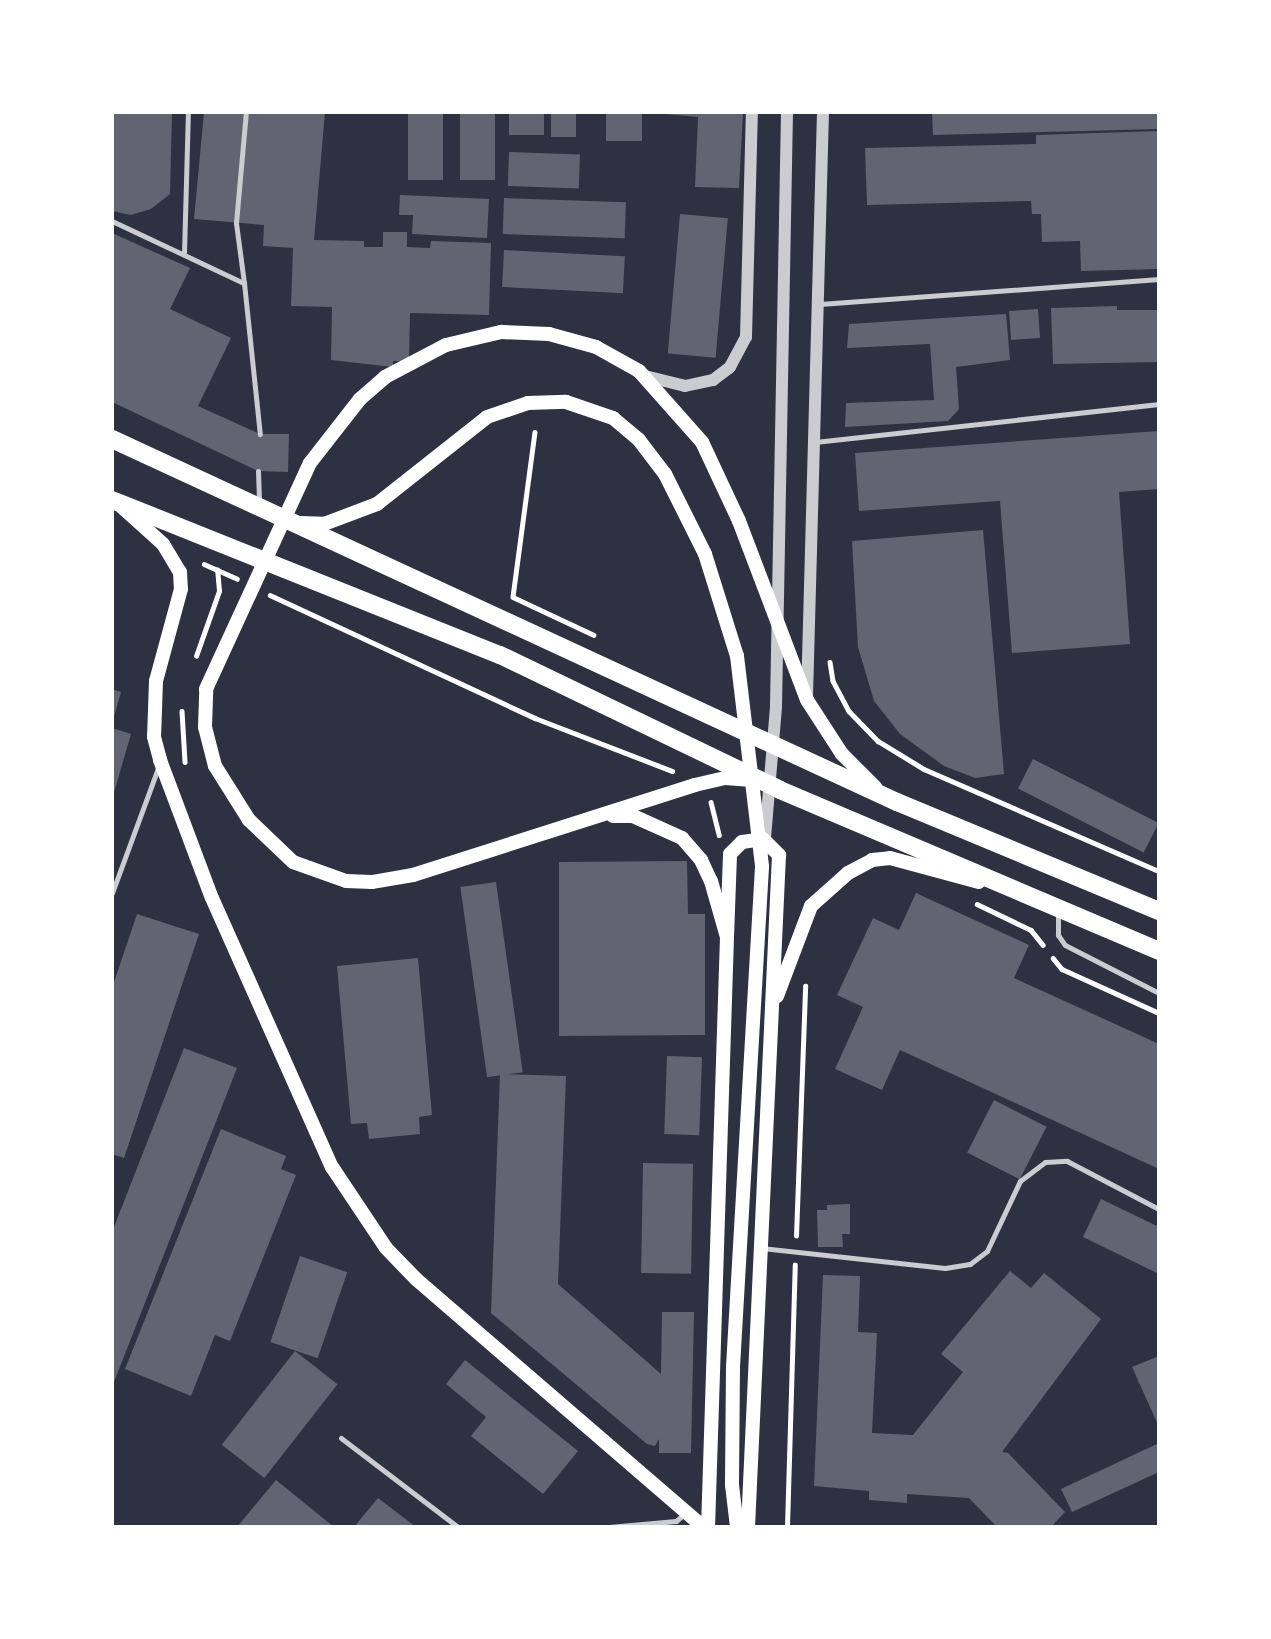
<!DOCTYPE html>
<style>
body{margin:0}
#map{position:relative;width:1271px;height:1639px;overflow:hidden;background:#2d3142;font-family:"Nunito Sans",sans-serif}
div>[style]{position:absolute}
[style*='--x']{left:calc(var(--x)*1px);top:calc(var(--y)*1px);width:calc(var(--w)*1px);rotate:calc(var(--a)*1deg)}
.building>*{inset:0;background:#626471;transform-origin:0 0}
.path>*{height:4.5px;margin:-2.25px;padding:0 2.25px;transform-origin:2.25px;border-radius:2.25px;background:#fff}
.service>*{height:5px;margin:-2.5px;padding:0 2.5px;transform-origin:2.5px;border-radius:2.5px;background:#caccd0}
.tertiary>*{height:12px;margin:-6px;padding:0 6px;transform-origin:6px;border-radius:6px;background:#caccd0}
.secondary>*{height:14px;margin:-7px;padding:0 7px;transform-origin:7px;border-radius:7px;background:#fff}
.primary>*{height:18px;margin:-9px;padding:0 9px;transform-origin:9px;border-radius:9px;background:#fff}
span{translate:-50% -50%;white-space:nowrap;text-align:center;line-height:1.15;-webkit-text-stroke:6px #fff;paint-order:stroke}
.frame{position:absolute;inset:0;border:114px solid #fff;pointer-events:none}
</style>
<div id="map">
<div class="building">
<div style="clip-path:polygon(112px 112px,172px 112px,170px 194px,151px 209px,131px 215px,112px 211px)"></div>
<div style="clip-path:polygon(204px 112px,325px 112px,314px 240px,364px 241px,364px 247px,383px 247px,383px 232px,407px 232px,407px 247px,430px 248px,431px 241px,491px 243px,489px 315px,410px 313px,409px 361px,393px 361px,393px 367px,331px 360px,332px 307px,291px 306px,293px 248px,263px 246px,264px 225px,194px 219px)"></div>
<div style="left:408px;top:112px;width:35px;height:68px"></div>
<div style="left:460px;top:112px;width:35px;height:68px"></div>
<div style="left:509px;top:112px;width:35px;height:23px"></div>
<div style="left:551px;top:112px;width:25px;height:25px"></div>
<div style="left:606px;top:112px;width:36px;height:29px"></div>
<div style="clip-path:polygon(644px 112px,743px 112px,739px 188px,695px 187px,698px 117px)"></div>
<div style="clip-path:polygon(932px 112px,1159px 112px,1159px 129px,933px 135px)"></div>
<div style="clip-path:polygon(1159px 131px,1159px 269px,1081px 271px,1080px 241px,1042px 242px,1041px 214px,1032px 214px,1031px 201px,867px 205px,865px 148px,1036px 144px,1036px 135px)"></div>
<div style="left:509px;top:152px;width:71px;height:34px;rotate:2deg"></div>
<div style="clip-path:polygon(400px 195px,489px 199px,487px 238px,412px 234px,413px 215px,399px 215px)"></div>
<div style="left:504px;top:198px;width:122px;height:36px;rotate:2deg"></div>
<div style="left:680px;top:214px;width:48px;height:140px;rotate:5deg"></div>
<div style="clip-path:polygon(112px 233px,190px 268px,170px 309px,231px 338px,198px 406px,260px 434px,289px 434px,288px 472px,258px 471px,112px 402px)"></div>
<div style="left:504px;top:250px;width:121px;height:37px;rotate:3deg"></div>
<div style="clip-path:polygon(1117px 306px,1117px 310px,1159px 310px,1159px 362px,1053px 364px,1051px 308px)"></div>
<div style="left:1038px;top:309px;width:29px;height:29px;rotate:86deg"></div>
<div style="clip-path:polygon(1006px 314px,1010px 360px,956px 367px,959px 409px,948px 421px,845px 427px,846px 403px,934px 400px,930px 344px,847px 348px,849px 324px)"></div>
<div style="clip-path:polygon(1159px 431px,1159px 489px,1119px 492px,1130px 644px,1012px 653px,1000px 501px,859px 511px,855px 453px)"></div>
<div style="clip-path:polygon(983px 530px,1004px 774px,975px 778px,944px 766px,900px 734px,874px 701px,858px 647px,852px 541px)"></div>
<div style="clip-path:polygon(112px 689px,121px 692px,113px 720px,112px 720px)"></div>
<div style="clip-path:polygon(112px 728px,131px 734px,113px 796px,112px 795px)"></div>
<div style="left:1033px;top:759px;width:141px;height:33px;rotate:27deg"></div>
<div style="clip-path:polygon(687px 861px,688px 914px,705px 914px,705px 1035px,559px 1036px,559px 862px)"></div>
<div style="left:496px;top:882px;width:192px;height:36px;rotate:82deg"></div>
<div style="clip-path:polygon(916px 893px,1029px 945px,1014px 978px,1159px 1044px,1159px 1169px,900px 1050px,882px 1090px,835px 1069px,863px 1007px,837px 995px,873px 918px,899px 930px)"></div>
<div style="clip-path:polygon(137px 914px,199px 934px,124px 1158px,112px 1154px,112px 988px)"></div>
<div style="clip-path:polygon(418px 958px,432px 1115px,419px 1117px,420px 1134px,369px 1139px,367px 1123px,351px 1124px,337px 966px)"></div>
<div style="clip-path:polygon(184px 1048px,237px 1068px,112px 1387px,112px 1232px)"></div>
<div style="left:667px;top:1056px;width:35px;height:78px;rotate:2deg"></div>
<div style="clip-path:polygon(500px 1074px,566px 1076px,558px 1284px,661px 1374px,662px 1312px,694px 1312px,691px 1453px,659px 1453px,659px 1439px,655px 1446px,647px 1444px,491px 1313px)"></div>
<div style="left:994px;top:1100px;width:59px;height:59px;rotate:27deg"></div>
<div style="clip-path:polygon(221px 1129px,286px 1156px,281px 1169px,296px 1175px,230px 1341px,215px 1335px,191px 1396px,125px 1369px)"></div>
<div style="left:643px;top:1163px;width:50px;height:110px;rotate:1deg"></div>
<div style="clip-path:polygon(1101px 1199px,1159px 1227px,1159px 1274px,1083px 1237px)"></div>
<div style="clip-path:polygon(850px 1204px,850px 1234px,842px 1234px,843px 1247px,818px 1247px,817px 1210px,827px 1210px,827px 1205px)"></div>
<div style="left:300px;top:1256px;width:50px;height:91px;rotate:19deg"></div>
<div style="clip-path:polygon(1010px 1271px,1031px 1288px,1044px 1273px,1101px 1319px,1002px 1452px,1008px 1453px,1065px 1512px,1051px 1527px,997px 1527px,969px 1498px,907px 1494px,907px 1503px,869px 1500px,869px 1491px,814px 1486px,823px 1275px,860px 1276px,858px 1332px,877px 1333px,872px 1433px,913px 1435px,963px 1372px,941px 1354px)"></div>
<div style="left:295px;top:1351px;width:54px;height:119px;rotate:38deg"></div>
<div style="clip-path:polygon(1159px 1356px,1159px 1427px,1132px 1367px)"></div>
<div style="clip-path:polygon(465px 1360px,578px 1451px,543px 1494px,471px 1436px,486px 1417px,446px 1384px)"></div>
<div style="clip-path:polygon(1159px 1443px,1159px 1472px,1072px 1512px,1061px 1489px)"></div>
<div style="clip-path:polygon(276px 1480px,334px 1527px,237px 1527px)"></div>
<div style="clip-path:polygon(378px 1498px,416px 1527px,354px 1527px)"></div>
</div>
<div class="path">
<div style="--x:535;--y:432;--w:166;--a:97.6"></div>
<div style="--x:513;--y:597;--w:89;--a:25.1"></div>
<div style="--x:204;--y:564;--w:36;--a:24"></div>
<div style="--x:270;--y:595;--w:292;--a:24.9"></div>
<div style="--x:535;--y:718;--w:147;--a:21.1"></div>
<div style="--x:196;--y:656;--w:69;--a:-70.5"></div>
<div style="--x:219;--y:591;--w:21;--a:-95"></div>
<div style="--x:830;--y:662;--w:19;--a:81"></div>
<div style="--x:833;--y:681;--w:34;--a:62"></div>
<div style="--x:849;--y:711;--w:42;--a:46"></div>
<div style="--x:878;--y:741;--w:54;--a:31.3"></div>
<div style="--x:924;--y:769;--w:256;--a:23.5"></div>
<div style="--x:182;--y:711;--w:51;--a:86.6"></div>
<div style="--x:711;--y:802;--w:34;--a:76"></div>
<div style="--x:977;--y:904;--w:60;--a:25.7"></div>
<div style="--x:1031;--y:930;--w:19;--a:51"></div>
<div style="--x:1053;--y:958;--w:14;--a:51"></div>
<div style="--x:1062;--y:969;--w:107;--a:24.4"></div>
<div style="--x:796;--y:1236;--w:250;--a:-87.9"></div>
<div style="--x:787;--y:1527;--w:262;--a:-88.3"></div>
</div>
<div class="service">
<div style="--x:112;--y:221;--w:146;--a:25.2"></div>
<div style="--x:244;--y:283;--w:152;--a:84"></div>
<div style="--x:184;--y:253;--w:141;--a:-88.4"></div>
<div style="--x:244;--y:283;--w:61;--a:-97.6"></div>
<div style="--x:236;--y:223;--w:111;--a:-84.9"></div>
<div style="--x:820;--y:304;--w:340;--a:-4.2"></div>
<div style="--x:815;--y:442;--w:346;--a:-6.3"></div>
<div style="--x:258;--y:471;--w:33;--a:88"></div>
<div style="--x:112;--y:893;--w:136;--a:-69.8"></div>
<div style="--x:1058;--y:913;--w:22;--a:90"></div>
<div style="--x:1058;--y:935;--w:12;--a:55"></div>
<div style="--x:1065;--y:945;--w:106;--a:27.1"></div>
<div style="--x:761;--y:1248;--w:185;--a:6.2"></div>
<div style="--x:945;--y:1268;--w:25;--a:-9"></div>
<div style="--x:970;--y:1264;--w:21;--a:-37"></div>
<div style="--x:987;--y:1251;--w:77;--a:-64.8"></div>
<div style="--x:1020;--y:1181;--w:31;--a:-37"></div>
<div style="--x:1045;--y:1162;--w:22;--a:-3"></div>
<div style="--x:1067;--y:1161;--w:104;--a:27.6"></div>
<div style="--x:341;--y:1438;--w:147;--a:37.3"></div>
<div style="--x:609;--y:1527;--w:67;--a:-5.1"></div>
<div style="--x:676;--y:1521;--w:11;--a:-41"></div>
</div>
<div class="tertiary">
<div style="--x:645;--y:376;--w:41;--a:14"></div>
<div style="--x:685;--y:386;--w:29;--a:-12"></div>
<div style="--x:713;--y:380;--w:21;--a:-37"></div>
<div style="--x:730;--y:367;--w:34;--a:-62"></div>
<div style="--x:746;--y:337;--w:225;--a:-88.5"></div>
<div style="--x:807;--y:696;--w:584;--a:-88.43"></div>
<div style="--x:764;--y:850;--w:144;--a:-85.2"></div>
<div style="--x:776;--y:706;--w:594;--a:-88.94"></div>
</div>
<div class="secondary">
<div style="--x:122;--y:507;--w:55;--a:42.1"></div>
<div style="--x:163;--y:544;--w:33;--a:59"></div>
<div style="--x:180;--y:572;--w:17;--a:87"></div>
<div style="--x:181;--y:589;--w:95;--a:105.2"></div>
<div style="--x:156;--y:681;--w:56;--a:92"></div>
<div style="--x:154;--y:737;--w:24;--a:75"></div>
<div style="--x:160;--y:760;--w:147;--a:69.4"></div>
<div style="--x:212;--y:898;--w:295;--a:66"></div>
<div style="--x:332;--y:1167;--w:97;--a:56.3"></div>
<div style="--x:386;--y:1248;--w:43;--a:45.9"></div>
<div style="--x:416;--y:1279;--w:379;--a:40.8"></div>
<div style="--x:300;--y:523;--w:24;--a:2"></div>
<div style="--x:324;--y:524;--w:57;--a:-20.7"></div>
<div style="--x:377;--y:504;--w:140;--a:-38.3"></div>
<div style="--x:487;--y:417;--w:43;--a:-18.9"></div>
<div style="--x:528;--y:403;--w:38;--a:-2"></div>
<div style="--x:566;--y:402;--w:50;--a:18.8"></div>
<div style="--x:613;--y:418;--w:34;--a:40"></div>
<div style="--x:639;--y:440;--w:43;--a:52.6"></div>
<div style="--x:665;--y:474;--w:89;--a:63.4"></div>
<div style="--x:705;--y:554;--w:107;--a:72.6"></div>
<div style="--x:737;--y:656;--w:212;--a:83.2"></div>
<div style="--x:762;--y:867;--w:501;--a:93.32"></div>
<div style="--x:733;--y:1367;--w:118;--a:90.5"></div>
<div style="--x:732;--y:1485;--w:42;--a:83.2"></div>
<div style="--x:752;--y:780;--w:27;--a:-176"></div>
<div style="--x:725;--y:778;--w:31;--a:167"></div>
<div style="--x:695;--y:785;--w:296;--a:162.3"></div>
<div style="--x:413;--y:875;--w:42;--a:170.3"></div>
<div style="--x:372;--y:882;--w:26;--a:-178"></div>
<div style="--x:346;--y:881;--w:56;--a:-160.3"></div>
<div style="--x:293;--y:862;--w:61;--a:-136.3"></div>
<div style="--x:249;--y:820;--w:64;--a:-122.2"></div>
<div style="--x:215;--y:766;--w:40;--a:-104.4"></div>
<div style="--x:205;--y:727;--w:38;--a:-88"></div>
<div style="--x:206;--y:689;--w:249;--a:-65.3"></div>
<div style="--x:310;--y:463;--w:81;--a:-52"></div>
<div style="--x:360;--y:399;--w:33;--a:-41"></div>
<div style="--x:385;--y:377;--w:69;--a:-27.7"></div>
<div style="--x:446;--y:345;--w:57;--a:-13.3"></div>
<div style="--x:501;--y:332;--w:48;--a:2.4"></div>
<div style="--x:549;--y:334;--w:49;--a:15.5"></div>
<div style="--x:596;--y:347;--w:49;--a:29.2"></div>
<div style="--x:639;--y:371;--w:95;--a:48.4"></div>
<div style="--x:702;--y:442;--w:87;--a:64.9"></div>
<div style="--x:739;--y:521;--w:191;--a:69.2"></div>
<div style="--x:807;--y:700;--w:64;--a:57.1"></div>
<div style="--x:842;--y:754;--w:47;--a:45"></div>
<div style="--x:613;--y:816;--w:20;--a:0"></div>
<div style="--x:633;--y:816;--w:54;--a:24.2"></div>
<div style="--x:682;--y:838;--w:29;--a:49"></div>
<div style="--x:701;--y:860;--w:23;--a:65"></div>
<div style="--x:711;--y:881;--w:58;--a:74.1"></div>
<div style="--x:727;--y:937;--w:590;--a:91.84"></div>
<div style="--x:727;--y:937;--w:83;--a:-87.9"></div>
<div style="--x:730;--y:854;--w:17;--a:-45"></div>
<div style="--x:742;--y:842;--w:21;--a:-8"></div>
<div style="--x:763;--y:839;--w:23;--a:45"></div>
<div style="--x:779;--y:855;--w:673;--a:92.64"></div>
<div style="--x:777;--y:996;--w:96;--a:-69.3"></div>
<div style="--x:811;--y:906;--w:50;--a:-41.7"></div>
<div style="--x:848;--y:873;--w:27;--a:-28"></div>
<div style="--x:872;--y:860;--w:18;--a:-6"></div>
<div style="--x:890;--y:858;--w:92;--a:15.1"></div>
</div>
<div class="primary">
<div style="--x:112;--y:439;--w:865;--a:24.82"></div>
<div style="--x:897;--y:802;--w:284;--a:22.6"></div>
<div style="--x:112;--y:500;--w:418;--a:21.8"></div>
<div style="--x:500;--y:655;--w:311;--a:25.7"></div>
<div style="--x:780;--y:790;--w:412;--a:23"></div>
</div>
<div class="frame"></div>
</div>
